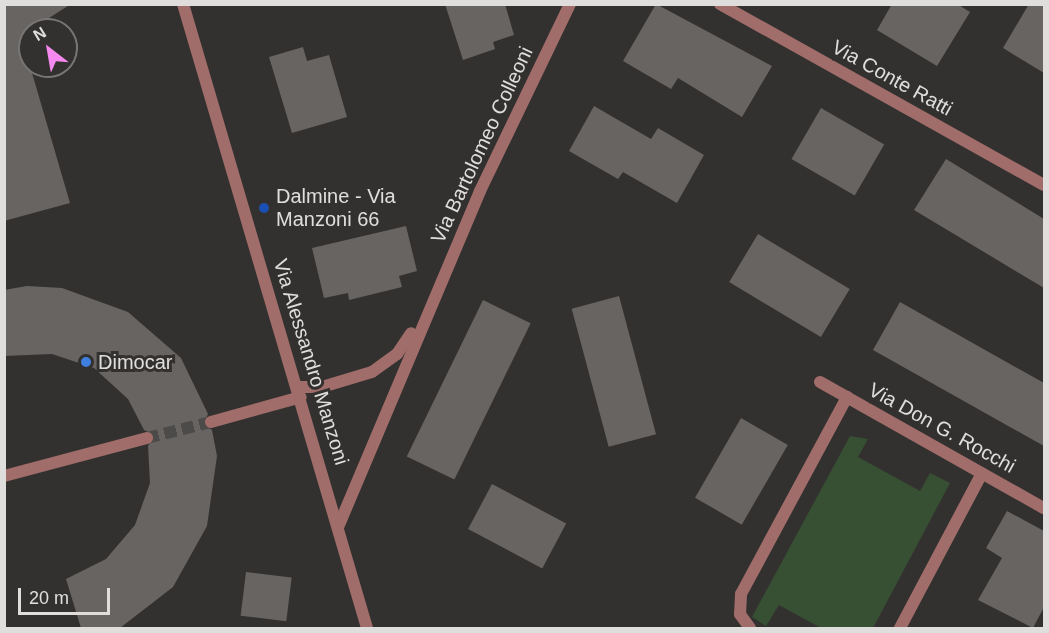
<!DOCTYPE html>
<style>
body{margin:0}
#map{position:relative;width:1049px;height:633px;overflow:hidden;background:#33312f;font-family:Helvetica,sans-serif}
div>[style]{position:absolute}
[style*='--x']{left:calc(var(--x)*1px);top:calc(var(--y)*1px);width:calc(var(--w)*1px);rotate:calc(var(--a)*1deg)}
.green>*{inset:0;background:#375033}
.building>*{inset:0;background:#676462;transform-origin:0 0}
.minor-tunnel>*{height:12px;margin-top:-6px;transform-origin:0;background:repeating-linear-gradient(90deg,#4d4b49 0 12px,transparent 0 18px)}
.minor>*{height:12px;margin:-6px;padding:0 6px;transform-origin:6px;border-radius:6px;background:#a06d6a}
.dots>*{width:16px;height:16px;translate:-50% -50%;box-sizing:border-box;border:3px solid #33312f;border-radius:50%}
span{translate:-50% -50%;white-space:nowrap;text-align:center;line-height:1.15;-webkit-text-stroke:6px #33312f;paint-order:stroke}
.street-label{font-size:20px;color:#e0dedd}
.poi-label{font-size:20px;color:#e0dedd}
.left{translate:0 -50%;text-align:left}
.frame{position:absolute;inset:0;border:6px solid #e0dedd;pointer-events:none}
.north{position:absolute;left:18px;top:18px;width:60px;height:60px;box-sizing:border-box;background:#33312f;border:2px solid #787675;border-radius:50%;rotate:329deg;font-size:16px;font-weight:700;line-height:24px;text-align:center;color:#e0dedd}
.north::after{content:'';display:block;margin:auto;width:21px;height:27px;background:#f589ef;clip-path:polygon(50% 0,100% 100%,50% 72%,0 100%)}
.scale{position:absolute;left:18px;top:588px;width:92px;height:27px;box-sizing:border-box;border:3px solid #e0dedd;border-top:0;padding-left:8px;font-size:18px;line-height:21px;white-space:nowrap;color:#e0dedd;-webkit-text-stroke:4px #33312f;paint-order:stroke}
</style>
<div id="map">
<div class="green">
<div style="clip-path:polygon(850px 436px,868px 439px,858px 457px,920px 491px,930px 473px,950px 483px,873px 628px,821px 628px,779px 605px,766px 626px,752px 617px)"></div>
</div>
<div class="building">
<div style="clip-path:polygon(4px 4px,71px 4px,30px 30px,28px 44px,30px 66px,70px 203px,4px 221px)"></div>
<div style="clip-path:polygon(445px 4px,505px 4px,514px 35px,493px 42px,495px 49px,463px 60px)"></div>
<div style="clip-path:polygon(656px 4px,772px 66px,742px 117px,678px 78px,671px 89px,623px 61px)"></div>
<div style="clip-path:polygon(892px 4px,957px 4px,970px 12px,937px 66px,877px 30px)"></div>
<div style="clip-path:polygon(1029px 4px,1044px 4px,1044px 73px,1003px 48px)"></div>
<div style="clip-path:polygon(303px 47px,307px 61px,329px 55px,347px 117px,292px 133px,269px 57px)"></div>
<div style="clip-path:polygon(594px 106px,651px 139px,658px 128px,704px 155px,677px 203px,623px 172px,618px 179px,569px 151px)"></div>
<div style="left:821px;top:108px;width:73px;height:59px;rotate:30deg"></div>
<div style="clip-path:polygon(946px 159px,1044px 219px,1044px 288px,914px 210px)"></div>
<div style="clip-path:polygon(406px 226px,417px 271px,399px 276px,402px 287px,349px 300px,348px 293px,324px 298px,312px 248px)"></div>
<div style="left:758px;top:234px;width:107px;height:56px;rotate:31deg"></div>
<div style="clip-path:polygon(27px 286px,62px 288px,128px 312px,181px 358px,208px 414px,203px 424px,212px 430px,217px 456px,207px 526px,173px 587px,120px 628px,81px 628px,66px 579px,106px 559px,135px 525px,150px 483px,148px 446px,155px 435px,144px 430px,128px 399px,94px 368px,52px 354px,4px 356px,4px 290px)"></div>
<div style="left:619px;top:296px;width:143px;height:49px;rotate:75deg"></div>
<div style="left:483px;top:300px;width:53px;height:174px;rotate:26deg"></div>
<div style="clip-path:polygon(900px 302px,1044px 383px,1044px 446px,873px 350px)"></div>
<div style="left:741px;top:418px;width:54px;height:92px;rotate:30deg"></div>
<div style="left:492px;top:484px;width:84px;height:51px;rotate:28deg"></div>
<div style="clip-path:polygon(1007px 511px,1044px 531px,1044px 607px,1033px 628px,978px 600px,1002px 558px,986px 548px)"></div>
<div style="left:246px;top:572px;width:46px;height:44px;rotate:7deg"></div>
</div>
<div class="minor-tunnel">
<div style="--x:147;--y:438;--w:66;--a:-14"></div>
</div>
<div class="minor">
<div style="--x:183;--y:4;--w:651;--a:73.57"></div>
<div style="--x:720;--y:4;--w:371;--a:29.2"></div>
<div style="--x:820;--y:382;--w:257;--a:29.4"></div>
<div style="--x:298;--y:387;--w:24;--a:0"></div>
<div style="--x:322;--y:387;--w:52;--a:-16.7"></div>
<div style="--x:372;--y:372;--w:31;--a:-36"></div>
<div style="--x:397;--y:354;--w:25;--a:-56"></div>
<div style="--x:211;--y:422;--w:93;--a:-15.5"></div>
<div style="--x:4;--y:476;--w:148;--a:-14.9"></div>
<div style="--x:339;--y:525;--w:363;--a:-67.1"></div>
<div style="--x:480;--y:191;--w:208;--a:-64.3"></div>
<div style="--x:750;--y:628;--w:17;--a:-126"></div>
<div style="--x:740;--y:614;--w:20;--a:-87"></div>
<div style="--x:741;--y:594;--w:224;--a:-61.7"></div>
<div style="--x:900;--y:628;--w:175;--a:-62.1"></div>
</div>
<div class="dots">
<div style="left:264px;top:208px;background:#1a4fb4"></div>
<div style="left:86px;top:362px;background:#3f7fe0"></div>
</div>
<div class="street-label">
<span style="left:892px;top:78px;rotate:29deg">Via Conte Ratti</span>
<span style="left:482px;top:145px;rotate:-65deg">Via Bartolomeo Colleoni</span>
<span style="left:311px;top:362px;rotate:73deg">Via Alessandro Manzoni</span>
<span style="left:942px;top:428px;rotate:29deg">Via Don G. Rocchi</span>
</div>
<div class="poi-label">
<span class="left" style="left:276px;top:208px">Dalmine - Via<br>Manzoni 66</span>
<span class="left" style="left:98px;top:362px">Dimocar</span>
</div>
<div class="frame"></div>
<div class="north">N</div>
<div class="scale">20 m</div>
</div>
